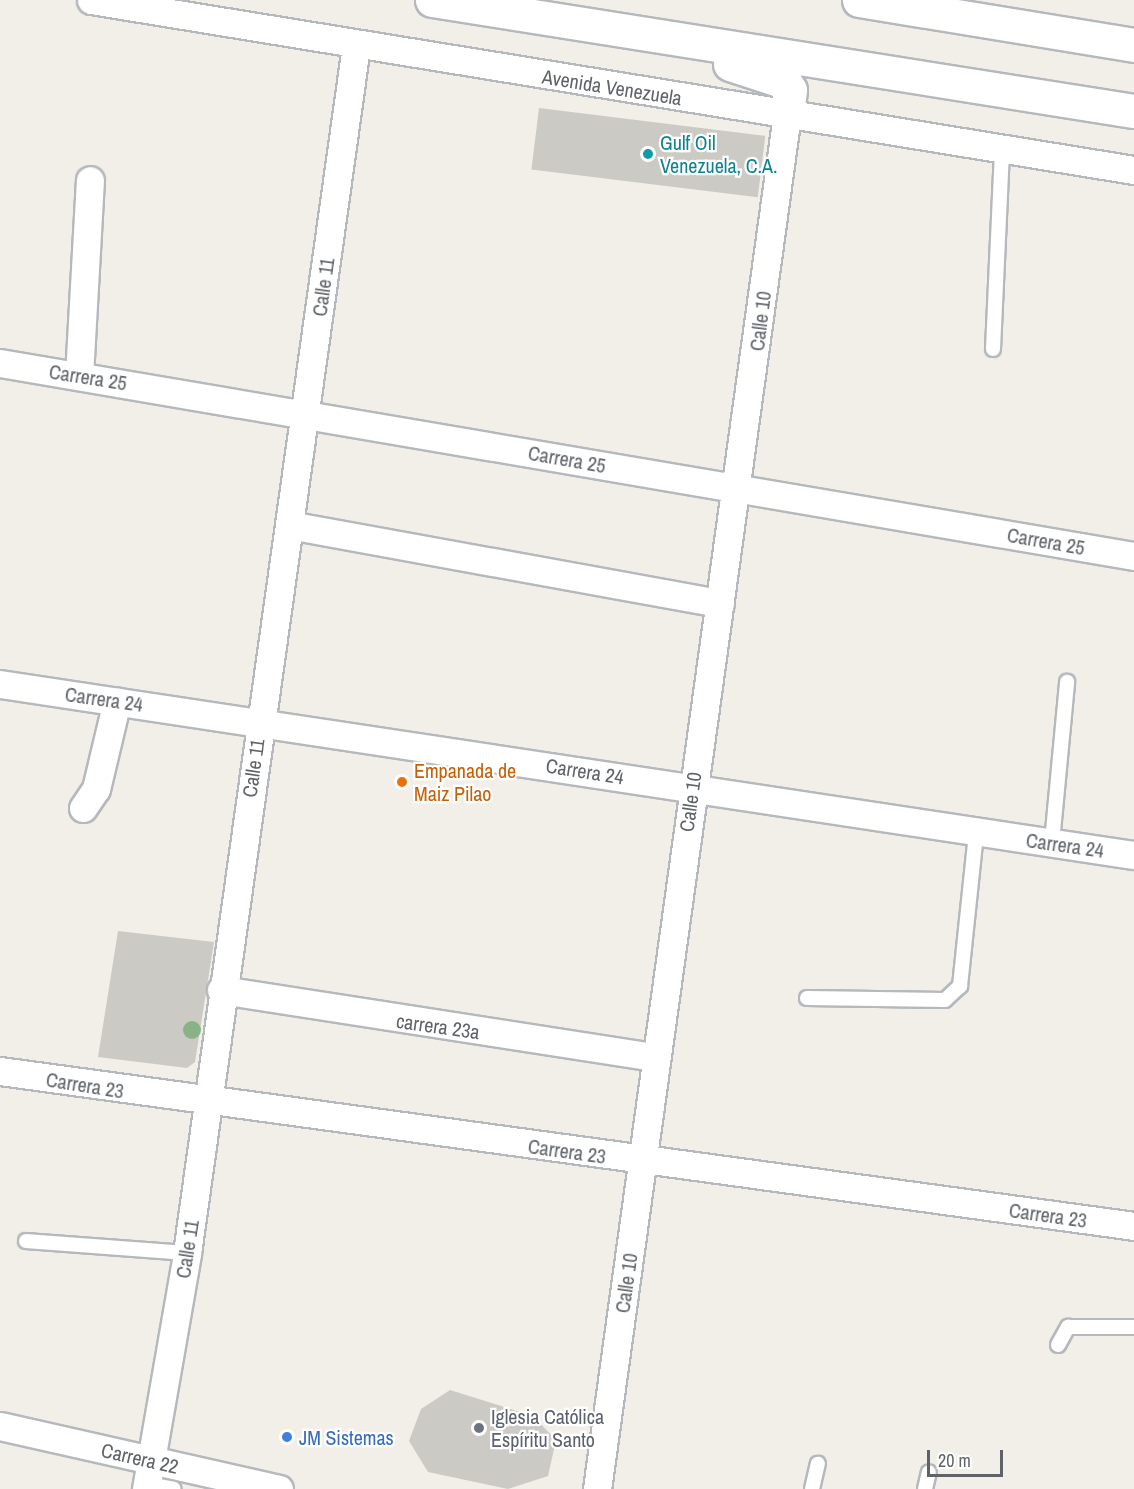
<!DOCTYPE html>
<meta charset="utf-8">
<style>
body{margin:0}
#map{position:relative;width:1134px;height:1489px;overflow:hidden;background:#f1efe8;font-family:"Archivo Narrow",sans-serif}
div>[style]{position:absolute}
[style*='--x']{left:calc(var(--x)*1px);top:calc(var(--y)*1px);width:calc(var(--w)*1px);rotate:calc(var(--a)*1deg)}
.building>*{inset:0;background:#cccac5;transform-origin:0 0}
.roads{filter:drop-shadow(2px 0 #b5b8bc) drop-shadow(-2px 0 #b5b8bc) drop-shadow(0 2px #b5b8bc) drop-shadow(0 -2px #b5b8bc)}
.service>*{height:14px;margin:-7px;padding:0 7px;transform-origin:7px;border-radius:7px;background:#fff}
.minor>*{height:27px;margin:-13.5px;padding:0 13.5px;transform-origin:13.5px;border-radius:13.5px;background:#fff}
.tertiary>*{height:33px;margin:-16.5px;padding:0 16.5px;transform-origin:16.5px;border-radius:16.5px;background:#fff}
.trees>*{width:18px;height:18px;margin:-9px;border-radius:50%;background:#89b387}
.dots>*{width:16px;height:16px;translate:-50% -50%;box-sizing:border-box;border:3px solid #fff;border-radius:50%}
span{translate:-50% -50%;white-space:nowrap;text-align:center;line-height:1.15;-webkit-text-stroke:4.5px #fff;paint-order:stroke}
.street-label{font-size:20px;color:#5f6368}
.culture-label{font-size:20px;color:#0d838f}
.left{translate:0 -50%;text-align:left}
.food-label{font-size:20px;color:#c56008}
.worship-label{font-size:20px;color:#5b616d}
.shop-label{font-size:20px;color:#366cbe}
.scale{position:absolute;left:927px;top:1450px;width:76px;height:27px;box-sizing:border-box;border:3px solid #5f6368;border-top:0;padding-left:8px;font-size:18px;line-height:21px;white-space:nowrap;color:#5f6368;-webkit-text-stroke:4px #fff;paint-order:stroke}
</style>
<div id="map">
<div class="building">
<div style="left:539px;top:108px;width:228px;height:62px;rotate:7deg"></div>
<div style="clip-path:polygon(118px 931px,214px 942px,195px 1062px,187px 1068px,98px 1057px)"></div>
<div style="clip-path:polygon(450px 1390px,533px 1416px,556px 1440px,548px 1476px,508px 1489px,428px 1472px,409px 1441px,421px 1409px)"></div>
</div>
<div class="roads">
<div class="service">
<div style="--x:993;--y:349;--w:199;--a:-87.4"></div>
<div style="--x:1052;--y:842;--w:161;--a:-84.6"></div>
<div style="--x:807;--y:998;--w:138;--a:0.8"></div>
<div style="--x:945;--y:1000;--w:21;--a:-43"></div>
<div style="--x:960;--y:986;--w:154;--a:-84"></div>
<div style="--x:26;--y:1241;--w:161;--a:4.3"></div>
<div style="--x:1058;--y:1345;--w:21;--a:-61"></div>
<div style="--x:1068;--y:1327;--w:66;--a:0"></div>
<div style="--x:147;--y:1484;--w:27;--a:10"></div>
<div style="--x:812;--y:1489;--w:26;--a:-77"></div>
<div style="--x:925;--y:1489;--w:17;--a:-77"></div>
</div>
<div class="minor">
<div style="--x:91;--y:0;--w:1057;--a:9.26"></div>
<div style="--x:0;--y:363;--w:1150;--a:9.66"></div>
<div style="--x:79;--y:376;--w:196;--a:-86.8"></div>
<div style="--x:289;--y:525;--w:438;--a:10.3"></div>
<div style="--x:0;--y:684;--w:1147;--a:8.58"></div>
<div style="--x:83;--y:808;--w:23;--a:-56"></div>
<div style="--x:96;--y:789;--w:90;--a:-76.6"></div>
<div style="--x:221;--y:990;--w:439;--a:8.8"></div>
<div style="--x:0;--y:1071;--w:1145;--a:7.78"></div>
<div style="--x:0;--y:1426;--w:286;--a:12.7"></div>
<div style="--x:146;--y:1489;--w:240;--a:-80.1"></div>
<div style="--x:187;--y:1253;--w:1219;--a:-82.03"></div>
<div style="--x:597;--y:1489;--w:1387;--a:-82.13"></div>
</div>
<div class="tertiary">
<div style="--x:432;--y:0;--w:711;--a:8.99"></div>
<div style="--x:859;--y:0;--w:279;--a:9.3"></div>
<div style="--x:730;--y:64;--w:58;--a:18.1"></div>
<div style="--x:785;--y:82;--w:9;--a:58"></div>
<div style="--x:790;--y:90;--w:25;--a:97"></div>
</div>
</div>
<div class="trees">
<div style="left:192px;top:1030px"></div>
</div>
<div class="dots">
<div style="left:648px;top:154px;background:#0f9aa8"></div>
<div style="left:402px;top:782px;background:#e8710a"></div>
<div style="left:479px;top:1428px;background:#6b7280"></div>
<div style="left:287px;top:1437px;background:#3f7fe0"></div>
</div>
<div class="street-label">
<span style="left:612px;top:87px;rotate:9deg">Avenida Venezuela</span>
<span style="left:323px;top:287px;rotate:-82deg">Calle 11</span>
<span style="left:760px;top:321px;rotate:-83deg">Calle 10</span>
<span style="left:88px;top:377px;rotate:9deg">Carrera 25</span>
<span style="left:567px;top:459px;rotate:10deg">Carrera 25</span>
<span style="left:1046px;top:541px;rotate:10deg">Carrera 25</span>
<span style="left:104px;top:699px;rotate:8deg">Carrera 24</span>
<span style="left:253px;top:768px;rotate:-82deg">Calle 11</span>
<span style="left:585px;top:771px;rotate:9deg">Carrera 24</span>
<span style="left:690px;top:802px;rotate:-82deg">Calle 10</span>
<span style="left:1065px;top:845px;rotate:8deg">Carrera 24</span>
<span style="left:438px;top:1026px;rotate:8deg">carrera 23a</span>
<span style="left:85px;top:1085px;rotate:9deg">Carrera 23</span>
<span style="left:567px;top:1151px;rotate:8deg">Carrera 23</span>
<span style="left:1048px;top:1215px;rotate:8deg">Carrera 23</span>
<span style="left:187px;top:1249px;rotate:-81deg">Calle 11</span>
<span style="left:626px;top:1283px;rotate:-82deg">Calle 10</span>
<span style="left:140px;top:1458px;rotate:13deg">Carrera 22</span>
</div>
<div class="culture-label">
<span class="left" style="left:660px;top:154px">Gulf Oil<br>Venezuela, C.A.</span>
</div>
<div class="food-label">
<span class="left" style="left:414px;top:782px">Empanada de<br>Maiz Pilao</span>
</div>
<div class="worship-label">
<span class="left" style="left:491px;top:1428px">Iglesia Católica<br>Espíritu Santo</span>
</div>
<div class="shop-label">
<span class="left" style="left:299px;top:1437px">JM Sistemas</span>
</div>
<div class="scale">20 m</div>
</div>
